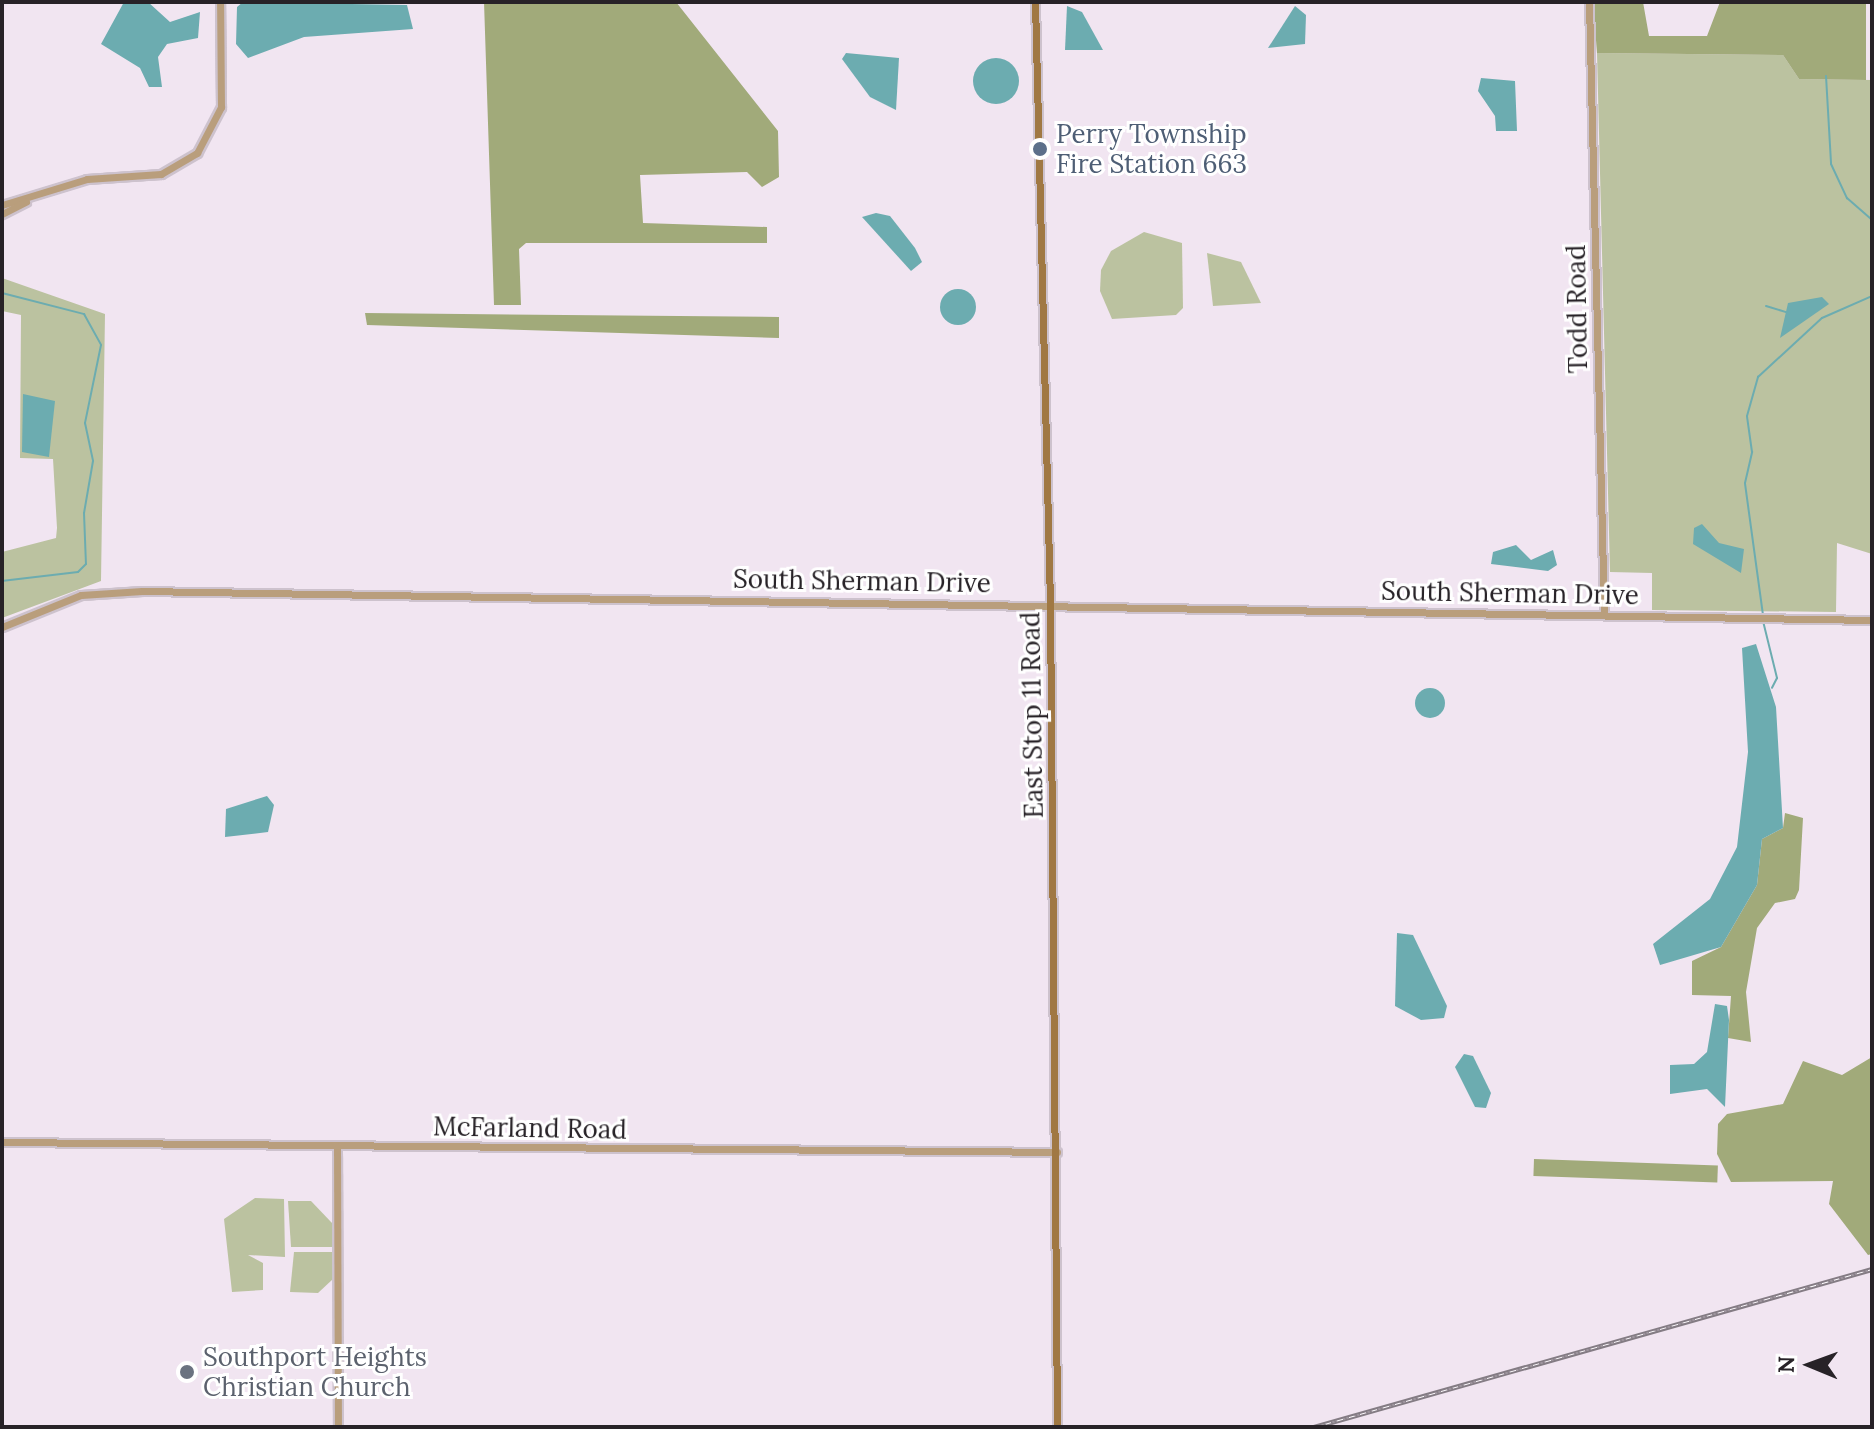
<!DOCTYPE html>
<style>
body{margin:0}
#map{position:relative;width:1874px;height:1429px;overflow:hidden;background:#f1e5f1;font-family:Lora,serif}
div>[style]{position:absolute}
[style*='--x']{left:calc(var(--x)*1px);top:calc(var(--y)*1px);width:calc(var(--w)*1px);rotate:calc(var(--a)*1deg)}
.green>*{inset:0;background:#bbc2a0}
.forest>*{inset:0;background:#a1aa7a;transform-origin:0 0}
.water>*{inset:0;background:#6cacb0}
.round{border-radius:50%}
.stream>*{height:2px;margin:-1px;padding:0 1px;transform-origin:1px;border-radius:1px;background:#6cacb0}
.roads{filter:drop-shadow(2px 0 #cdc2cd) drop-shadow(-2px 0 #cdc2cd) drop-shadow(0 2px #cdc2cd) drop-shadow(0 -2px #cdc2cd)}
.tertiary>*{height:7px;margin:-3.5px;padding:0 3.5px;transform-origin:3.5px;border-radius:3.5px;background:#b99e7c}
.secondary>*{height:7px;margin:-3.5px;padding:0 3.5px;transform-origin:3.5px;border-radius:3.5px;background:#a07843}
.rail>*{height:5px;margin-top:-2.5px;transform-origin:0;background:repeating-linear-gradient(90deg,#fff 0 6px,#847c84 0 12px);box-sizing:border-box;border-block:2px solid #847c84}
.dots>*{width:22px;height:22px;translate:-50% -50%;box-sizing:border-box;border:4px solid #fff;border-radius:50%}
span{translate:-50% -50%;white-space:nowrap;text-align:center;line-height:1.15;-webkit-text-stroke:6px #fff;paint-order:stroke}
.service-label{font-size:26px;color:#4e5e75}
.left{translate:0 -50%;text-align:left}
.street-label{font-size:26px;color:#272227}
.worship-label{font-size:26px;color:#5b616d}
.frame{position:absolute;inset:0;border:4px solid #272227;pointer-events:none}
.north{position:absolute;left:1770px;top:1325px;width:80px;height:80px;-webkit-text-stroke:6px #fff;paint-order:stroke;rotate:271deg;font-size:22px;font-weight:700;line-height:32px;text-align:center;color:#272227}
.north::after{content:'';display:block;margin:auto;width:28px;height:36px;background:#272227;clip-path:polygon(50% 0,100% 100%,50% 72%,0 100%)}
</style>
<div id="map">
<div class="green">
<div style="clip-path:polygon(1597px 53px,1783px 55px,1799px 79px,1872px 80px,1872px 554px,1837px 543px,1836px 612px,1652px 610px,1652px 573px,1610px 572px)"></div>
<div style="clip-path:polygon(1144px 232px,1182px 243px,1183px 308px,1176px 315px,1112px 319px,1100px 291px,1101px 270px,1111px 251px)"></div>
<div style="clip-path:polygon(1207px 253px,1241px 262px,1261px 303px,1213px 306px)"></div>
<div style="clip-path:polygon(2px 278px,105px 314px,101px 581px,2px 618px,2px 552px,56px 538px,57px 528px,53px 459px,20px 458px,21px 315px,2px 311px)"></div>
<div style="clip-path:polygon(255px 1198px,284px 1199px,285px 1257px,248px 1255px,263px 1263px,263px 1290px,232px 1292px,224px 1219px)"></div>
<div style="clip-path:polygon(288px 1201px,311px 1201px,332px 1223px,332px 1247px,291px 1247px)"></div>
<div style="clip-path:polygon(294px 1252px,332px 1252px,333px 1279px,318px 1293px,290px 1292px)"></div>
</div>
<div class="forest">
<div style="clip-path:polygon(484px 2px,676px 2px,778px 131px,779px 177px,762px 187px,747px 172px,640px 175px,643px 223px,767px 227px,767px 243px,526px 243px,519px 249px,521px 305px,494px 305px)"></div>
<div style="clip-path:polygon(1593px 2px,1643px 2px,1649px 36px,1707px 36px,1720px 2px,1866px 2px,1866px 80px,1799px 79px,1783px 55px,1597px 53px)"></div>
<div style="clip-path:polygon(365px 313px,779px 317px,779px 338px,367px 325px)"></div>
<div style="clip-path:polygon(1785px 813px,1803px 818px,1799px 890px,1795px 899px,1775px 903px,1757px 928px,1746px 992px,1751px 1042px,1728px 1038px,1731px 996px,1692px 995px,1692px 961px,1721px 947px,1757px 885px,1762px 839px,1783px 828px)"></div>
<div style="clip-path:polygon(1872px 1057px,1872px 1254px,1868px 1255px,1829px 1204px,1833px 1181px,1731px 1182px,1717px 1154px,1718px 1124px,1727px 1114px,1783px 1104px,1803px 1061px,1842px 1075px)"></div>
<div style="left:1534px;top:1159px;width:184px;height:17px;rotate:2deg"></div>
</div>
<div class="water">
<div style="clip-path:polygon(124px 2px,148px 2px,170px 22px,200px 12px,198px 38px,167px 44px,158px 57px,162px 87px,149px 87px,140px 68px,101px 44px)"></div>
<div style="clip-path:polygon(243px 2px,407px 5px,413px 29px,304px 37px,248px 58px,236px 44px,237px 7px)"></div>
<div style="clip-path:polygon(1067px 6px,1082px 12px,1103px 50px,1065px 50px)"></div>
<div style="clip-path:polygon(1295px 6px,1306px 15px,1305px 44px,1268px 48px)"></div>
<div style="clip-path:polygon(846px 53px,899px 58px,896px 110px,870px 97px,842px 59px)"></div>
<div class="round" style="left:973px;top:58px;width:46px;height:46px"></div>
<div style="clip-path:polygon(1481px 78px,1515px 81px,1517px 131px,1496px 131px,1495px 116px,1478px 91px)"></div>
<div style="clip-path:polygon(876px 213px,890px 216px,915px 248px,922px 262px,911px 271px,862px 217px)"></div>
<div class="round" style="left:940px;top:289px;width:36px;height:36px"></div>
<div style="clip-path:polygon(1822px 297px,1829px 304px,1780px 338px,1788px 303px)"></div>
<div style="clip-path:polygon(23px 394px,55px 401px,49px 457px,22px 452px)"></div>
<div style="clip-path:polygon(1702px 524px,1719px 543px,1744px 549px,1741px 573px,1693px 544px,1694px 528px)"></div>
<div style="clip-path:polygon(1516px 545px,1531px 560px,1553px 550px,1557px 565px,1548px 571px,1491px 564px,1493px 552px)"></div>
<div style="clip-path:polygon(1756px 644px,1776px 707px,1783px 828px,1762px 839px,1757px 885px,1721px 947px,1660px 965px,1653px 944px,1710px 899px,1737px 847px,1748px 752px,1742px 648px)"></div>
<div class="round" style="left:1415px;top:688px;width:30px;height:30px"></div>
<div style="clip-path:polygon(267px 796px,274px 805px,268px 832px,225px 837px,226px 809px)"></div>
<div style="clip-path:polygon(1397px 933px,1413px 935px,1447px 1006px,1444px 1018px,1421px 1020px,1395px 1006px)"></div>
<div style="clip-path:polygon(1715px 1004px,1727px 1006px,1729px 1020px,1725px 1107px,1707px 1089px,1670px 1094px,1670px 1065px,1694px 1064px,1707px 1052px)"></div>
<div style="clip-path:polygon(1464px 1054px,1473px 1056px,1491px 1093px,1486px 1108px,1475px 1107px,1455px 1067px)"></div>
</div>
<div class="stream">
<div style="--x:1826;--y:76;--w:88;--a:86.7"></div>
<div style="--x:1831;--y:164;--w:38;--a:65"></div>
<div style="--x:1847;--y:198;--w:33;--a:41"></div>
<div style="--x:2;--y:293;--w:85;--a:14.4"></div>
<div style="--x:84;--y:314;--w:35;--a:61"></div>
<div style="--x:101;--y:345;--w:80;--a:101.6"></div>
<div style="--x:85;--y:423;--w:39;--a:78"></div>
<div style="--x:93;--y:461;--w:53;--a:99.8"></div>
<div style="--x:84;--y:513;--w:51;--a:87.8"></div>
<div style="--x:86;--y:564;--w:11;--a:135"></div>
<div style="--x:78;--y:572;--w:77;--a:173.2"></div>
<div style="--x:1766;--y:306;--w:21;--a:17"></div>
<div style="--x:1763;--y:615;--w:133;--a:-97.8"></div>
<div style="--x:1745;--y:483;--w:32;--a:-77"></div>
<div style="--x:1752;--y:452;--w:36;--a:-98"></div>
<div style="--x:1747;--y:416;--w:41;--a:-74.2"></div>
<div style="--x:1758;--y:377;--w:87;--a:-42.7"></div>
<div style="--x:1822;--y:318;--w:55;--a:-23.7"></div>
<div style="--x:1763;--y:621;--w:59;--a:76.2"></div>
<div style="--x:1777;--y:678;--w:11;--a:117"></div>
</div>
<div class="roads">
<div class="tertiary">
<div style="--x:1589;--y:2;--w:613;--a:88.6"></div>
<div style="--x:2;--y:205;--w:89;--a:-17"></div>
<div style="--x:87;--y:179;--w:74;--a:-3.9"></div>
<div style="--x:161;--y:174;--w:42;--a:-30.3"></div>
<div style="--x:197;--y:153;--w:52;--a:-62.4"></div>
<div style="--x:221;--y:107;--w:105;--a:-90.5"></div>
<div style="--x:2;--y:214;--w:27;--a:-27"></div>
<div style="--x:2;--y:627;--w:85;--a:-22.1"></div>
<div style="--x:81;--y:595;--w:61;--a:-3.8"></div>
<div style="--x:142;--y:591;--w:1730;--a:0.96"></div>
<div style="--x:2;--y:1142;--w:1055;--a:0.54"></div>
<div style="--x:337;--y:1146;--w:281;--a:89.8"></div>
</div>
<div class="secondary">
<div style="--x:1035;--y:2;--w:602;--a:88.57"></div>
<div style="--x:1050;--y:604;--w:823;--a:89.51"></div>
</div>
</div>
<div class="rail">
<div style="--x:1314;--y:1427;--w:580;--a:-15.81"></div>
</div>
<div class="dots">
<div style="left:1040px;top:149px;background:#5c6f8a"></div>
<div style="left:187px;top:1372px;background:#6b7280"></div>
</div>
<div class="service-label">
<span class="left" style="left:1056px;top:149px">Perry Township<br>Fire Station 663</span>
</div>
<div class="street-label">
<span style="left:1577px;top:309px;rotate:-91deg">Todd Road</span>
<span style="left:862px;top:581px;rotate:1deg">South Sherman Drive</span>
<span style="left:1510px;top:593px;rotate:1deg">South Sherman Drive</span>
<span style="left:1032px;top:715px;rotate:-91deg">East Stop 11 Road</span>
<span style="left:530px;top:1128px;rotate:1deg">McFarland Road</span>
</div>
<div class="worship-label">
<span class="left" style="left:203px;top:1372px">Southport Heights<br>Christian Church</span>
</div>
<div class="frame"></div>
<div class="north">N</div>
</div>
